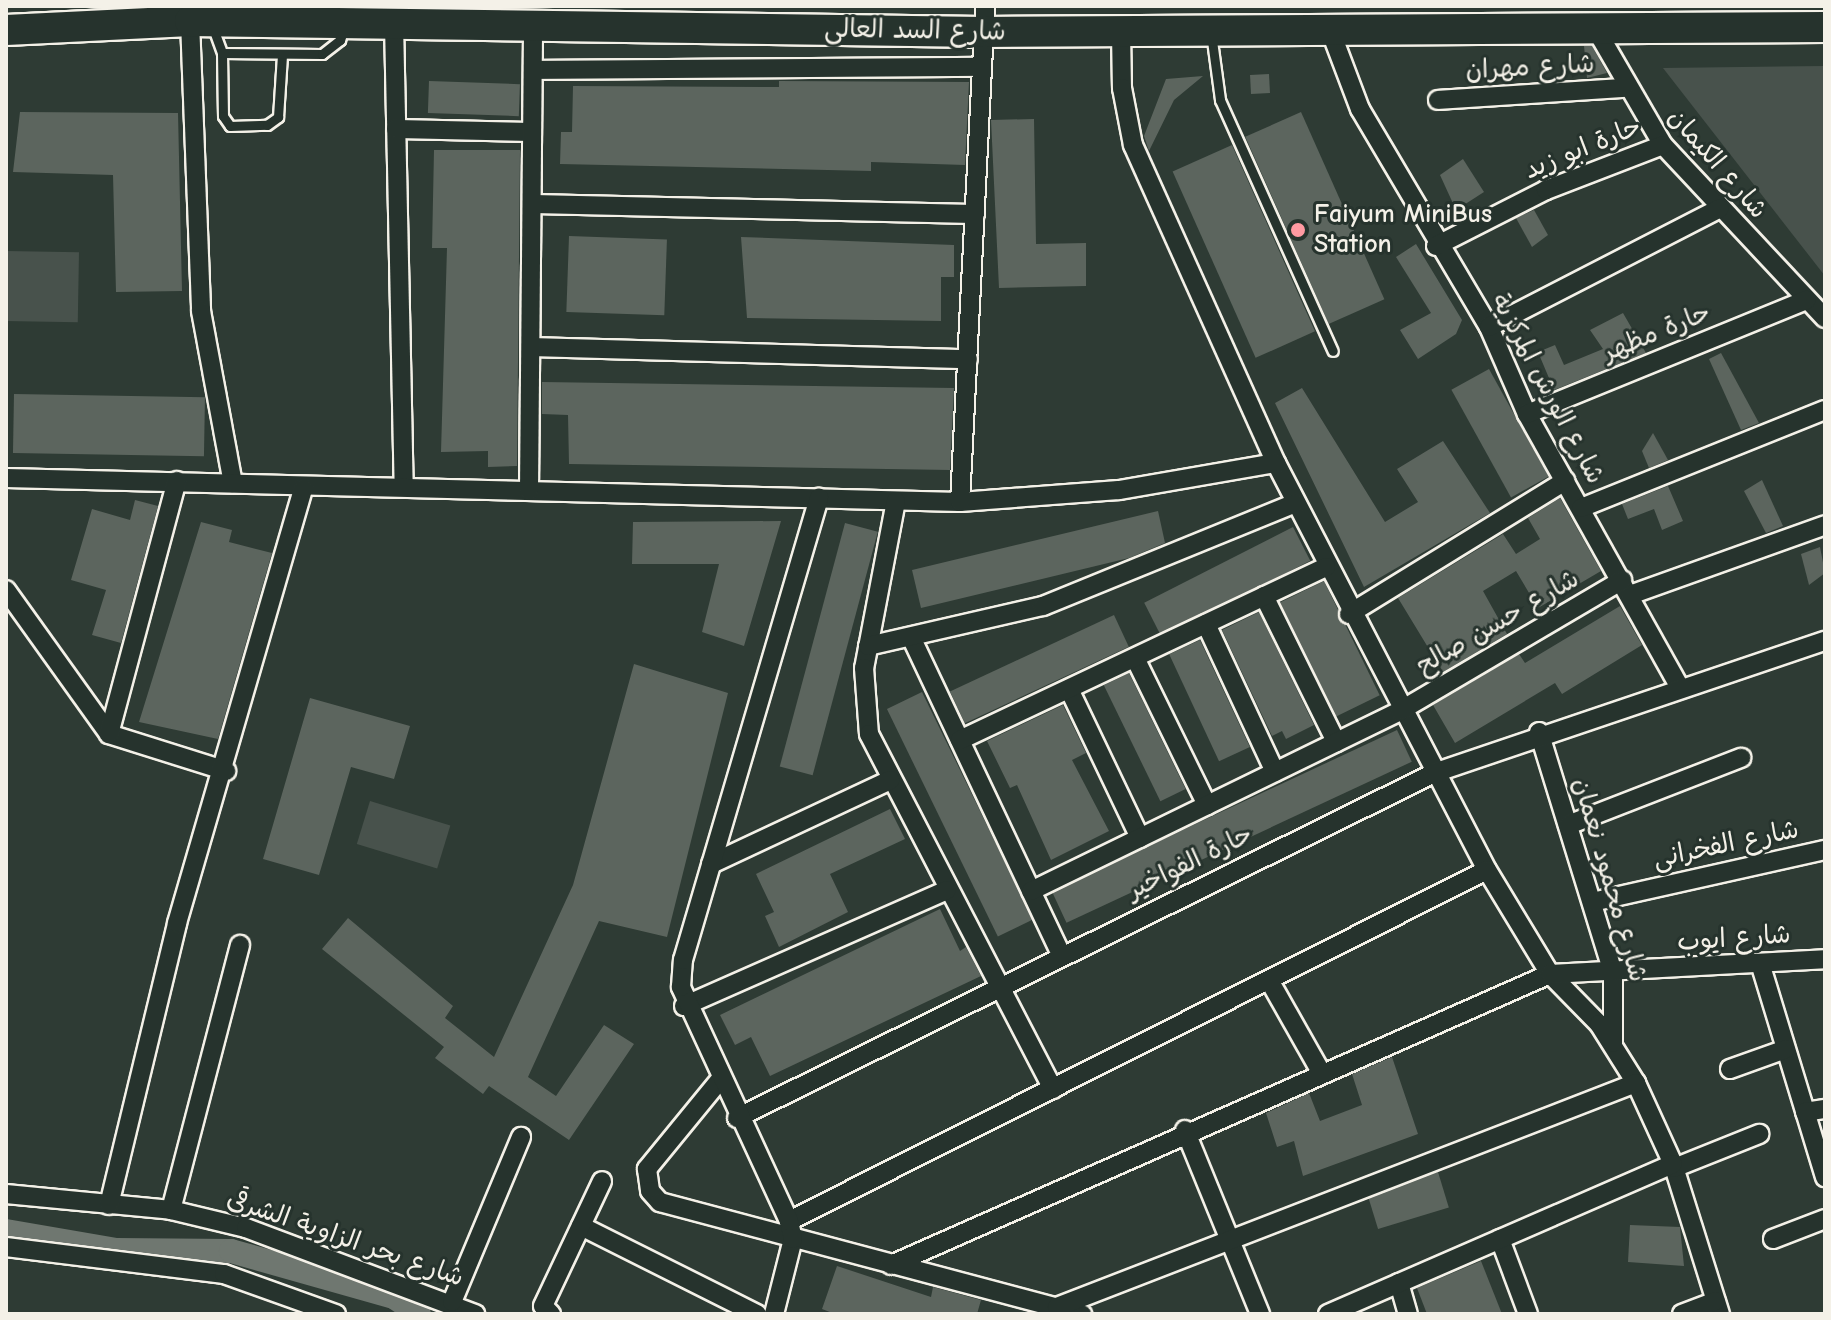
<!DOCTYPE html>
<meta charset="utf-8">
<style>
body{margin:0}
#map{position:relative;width:1831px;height:1320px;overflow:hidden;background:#2e3b34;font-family:"Comic Neue","Playpen Sans Arabic",sans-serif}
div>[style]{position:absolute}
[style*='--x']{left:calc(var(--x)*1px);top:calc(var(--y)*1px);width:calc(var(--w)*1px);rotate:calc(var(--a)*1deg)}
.green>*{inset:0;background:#48524c;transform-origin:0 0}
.canal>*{height:24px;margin:-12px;padding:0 12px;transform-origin:12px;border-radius:12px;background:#6f7770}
.building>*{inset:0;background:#5c655e;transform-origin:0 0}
.roads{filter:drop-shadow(2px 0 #f4f1e8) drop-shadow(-2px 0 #f4f1e8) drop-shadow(0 2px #f4f1e8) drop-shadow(0 -2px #f4f1e8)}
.service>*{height:9px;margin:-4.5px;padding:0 4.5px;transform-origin:4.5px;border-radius:4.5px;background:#26332d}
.minor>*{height:18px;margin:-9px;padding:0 9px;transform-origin:9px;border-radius:9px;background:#26332d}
.primary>*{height:30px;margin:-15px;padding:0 15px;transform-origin:15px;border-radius:15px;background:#26332d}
.dots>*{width:22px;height:22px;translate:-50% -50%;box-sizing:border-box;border:4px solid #26332d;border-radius:50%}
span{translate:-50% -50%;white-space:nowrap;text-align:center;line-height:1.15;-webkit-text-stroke:6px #26332d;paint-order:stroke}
.street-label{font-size:26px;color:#f4f1e8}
.poi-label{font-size:26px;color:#f4f1e8;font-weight:700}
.left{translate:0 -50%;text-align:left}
.frame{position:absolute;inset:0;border:8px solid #f4f1e8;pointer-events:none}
</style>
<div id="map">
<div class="green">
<div style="clip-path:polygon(1825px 66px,1825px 276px,1663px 68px)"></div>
<div style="left:6px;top:251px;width:73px;height:70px;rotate:1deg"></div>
<div style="left:370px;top:801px;width:84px;height:45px;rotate:17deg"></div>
</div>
<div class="canal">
<div style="--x:6;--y:1231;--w:112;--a:9.8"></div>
<div style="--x:116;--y:1250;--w:115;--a:0.5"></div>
<div style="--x:231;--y:1251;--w:169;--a:15.8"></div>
<div style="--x:394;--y:1297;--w:30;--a:34"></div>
</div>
<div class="building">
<div style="clip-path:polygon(1584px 46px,1592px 46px,1607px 73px,1587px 78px)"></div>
<div style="left:1269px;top:74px;width:19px;height:19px;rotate:87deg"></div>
<div style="clip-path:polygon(1203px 76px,1174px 100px,1149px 151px,1144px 136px,1166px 79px)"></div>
<div style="left:429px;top:81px;width:91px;height:32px;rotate:2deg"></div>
<div style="clip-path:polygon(779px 81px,969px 82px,965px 165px,871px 162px,871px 171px,560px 164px,561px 132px,572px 132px,573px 86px,779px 87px)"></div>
<div style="clip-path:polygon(20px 112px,178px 113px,182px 291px,116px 292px,113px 175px,13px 172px)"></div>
<div style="left:1301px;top:112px;width:205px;height:61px;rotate:66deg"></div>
<div style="clip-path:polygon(1034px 119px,1036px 244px,1086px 243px,1086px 286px,999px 288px,991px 120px)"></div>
<div style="left:1232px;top:145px;width:204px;height:65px;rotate:66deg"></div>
<div style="clip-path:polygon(434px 150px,520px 150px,517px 466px,488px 467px,488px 451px,441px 452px,447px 248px,432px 248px)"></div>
<div style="clip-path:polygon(1463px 159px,1484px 192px,1456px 210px,1440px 175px)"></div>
<div style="clip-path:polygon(1534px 210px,1548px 235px,1532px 247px,1516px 218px)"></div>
<div style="left:569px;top:236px;width:98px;height:76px;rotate:2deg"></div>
<div style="clip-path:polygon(741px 237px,954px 245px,954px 277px,941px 277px,941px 321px,747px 318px)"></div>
<div style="clip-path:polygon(1416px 244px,1462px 320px,1456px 334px,1418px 359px,1400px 330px,1431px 313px,1396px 257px)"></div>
<div style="clip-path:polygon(1623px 313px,1646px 353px,1554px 390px,1538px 352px,1555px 345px,1564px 365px,1603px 349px,1590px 330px)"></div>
<div style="clip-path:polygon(1721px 353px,1759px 423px,1741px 430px,1709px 359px)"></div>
<div style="left:1489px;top:369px;width:123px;height:43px;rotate:61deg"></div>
<div style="clip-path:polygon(542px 382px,954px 388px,950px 470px,569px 464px,568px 415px,542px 414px)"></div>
<div style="clip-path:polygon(1302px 388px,1385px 522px,1418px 502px,1397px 469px,1443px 441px,1490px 513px,1364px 587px,1275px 403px)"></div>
<div style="left:14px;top:394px;width:191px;height:59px;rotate:1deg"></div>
<div style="clip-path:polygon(1653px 433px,1668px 460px,1649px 468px,1642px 451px)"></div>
<div style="clip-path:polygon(1762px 480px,1783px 526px,1766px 533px,1744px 491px)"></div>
<div style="clip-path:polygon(1668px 486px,1683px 521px,1662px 530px,1654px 509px,1628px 519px,1622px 504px)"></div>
<div style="clip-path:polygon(1560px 498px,1601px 571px,1538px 608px,1516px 571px,1483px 591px,1507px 634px,1443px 672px,1398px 598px,1503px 534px,1516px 554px,1540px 539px,1528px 518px)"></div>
<div style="clip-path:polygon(135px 500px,158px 506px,121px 643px,92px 635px,106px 590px,71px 580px,92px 509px,130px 520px)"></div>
<div style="clip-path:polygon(1158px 511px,1165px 543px,1129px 558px,921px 608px,912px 570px)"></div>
<div style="clip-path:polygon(781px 521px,744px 646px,702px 632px,719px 564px,632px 564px,633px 522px)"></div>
<div style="clip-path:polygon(201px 522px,232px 530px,229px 542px,272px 553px,218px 739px,139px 722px)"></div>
<div style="left:845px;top:523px;width:34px;height:252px;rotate:15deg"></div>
<div style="left:1293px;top:527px;width:38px;height:167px;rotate:63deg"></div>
<div style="clip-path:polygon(1820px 547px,1825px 573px,1809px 585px,1801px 554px)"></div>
<div style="left:1324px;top:581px;width:127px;height:49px;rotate:64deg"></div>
<div style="clip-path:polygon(1620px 606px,1642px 645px,1562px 694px,1555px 683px,1455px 743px,1433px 705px,1519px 654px,1525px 663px)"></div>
<div style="clip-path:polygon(1259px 612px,1314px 725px,1286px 739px,1282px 731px,1272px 736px,1222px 630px)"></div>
<div style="left:1114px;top:615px;width:35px;height:181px;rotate:65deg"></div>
<div style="left:1200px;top:640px;width:118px;height:34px;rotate:65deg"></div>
<div style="clip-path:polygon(634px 664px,728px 693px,667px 937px,599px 921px,528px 1077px,556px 1096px,604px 1025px,634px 1044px,569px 1140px,489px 1086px,483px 1094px,435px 1058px,444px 1047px,322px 949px,348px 918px,453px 1006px,445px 1018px,494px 1057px,573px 885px)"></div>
<div style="left:1129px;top:673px;width:129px;height:28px;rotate:64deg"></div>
<div style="left:922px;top:692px;width:253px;height:39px;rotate:64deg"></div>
<div style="clip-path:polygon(310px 698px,410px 726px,394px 779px,351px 767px,319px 875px,263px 859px)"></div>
<div style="clip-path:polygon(1063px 705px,1086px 753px,1072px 760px,1109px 831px,1051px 860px,1017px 785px,1010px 788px,987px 741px)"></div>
<div style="left:1397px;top:730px;width:35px;height:381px;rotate:65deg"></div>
<div style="clip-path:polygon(890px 809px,905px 839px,830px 874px,848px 912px,779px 947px,765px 916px,774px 912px,756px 874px)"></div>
<div style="clip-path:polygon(940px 909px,960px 951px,966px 947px,981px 976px,770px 1076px,751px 1037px,735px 1045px,720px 1015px)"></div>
<div style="clip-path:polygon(1392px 1057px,1418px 1134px,1303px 1176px,1294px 1141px,1277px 1147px,1266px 1113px,1309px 1093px,1320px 1121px,1362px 1105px,1352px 1074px)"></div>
<div style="left:1438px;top:1172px;width:37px;height:74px;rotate:73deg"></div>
<div style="clip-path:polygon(1630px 1225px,1680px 1227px,1684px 1266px,1628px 1262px)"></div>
<div style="clip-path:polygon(1481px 1261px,1502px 1314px,1427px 1314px,1417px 1288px)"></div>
<div style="clip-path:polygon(837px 1266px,931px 1297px,933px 1287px,981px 1300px,977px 1314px,835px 1314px,822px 1309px)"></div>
</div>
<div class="roads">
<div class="service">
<div style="--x:213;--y:28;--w:27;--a:70"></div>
<div style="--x:222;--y:53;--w:63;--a:89.1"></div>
<div style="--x:223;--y:116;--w:12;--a:55"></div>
<div style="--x:230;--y:126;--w:37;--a:-2"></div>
<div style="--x:267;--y:125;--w:14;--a:-36"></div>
<div style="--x:278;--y:117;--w:62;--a:-86.3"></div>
<div style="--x:1211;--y:33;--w:68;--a:82.3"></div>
<div style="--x:1220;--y:100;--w:275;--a:65.8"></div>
<div style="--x:222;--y:53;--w:100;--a:0.6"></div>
<div style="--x:322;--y:54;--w:23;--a:-38"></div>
<div style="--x:340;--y:40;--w:13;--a:-72"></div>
</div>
<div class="minor">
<div style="--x:190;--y:21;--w:290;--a:87.8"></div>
<div style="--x:201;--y:311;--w:175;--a:79.5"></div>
<div style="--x:394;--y:23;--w:464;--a:88.8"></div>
<div style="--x:1594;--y:26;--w:138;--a:59.9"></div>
<div style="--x:1663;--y:145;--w:237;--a:46.9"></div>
<div style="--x:1329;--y:27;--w:88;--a:69.3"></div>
<div style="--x:1360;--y:109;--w:253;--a:59.4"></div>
<div style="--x:1489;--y:327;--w:95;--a:66.4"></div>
<div style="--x:1527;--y:414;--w:314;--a:60.8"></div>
<div style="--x:1121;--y:32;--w:56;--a:89"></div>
<div style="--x:1122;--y:88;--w:58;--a:79.1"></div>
<div style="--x:1133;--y:145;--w:349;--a:65.8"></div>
<div style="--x:1276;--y:463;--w:458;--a:62.6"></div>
<div style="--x:1487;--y:870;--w:122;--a:58.8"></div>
<div style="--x:1550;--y:974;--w:70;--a:45.6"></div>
<div style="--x:1599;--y:1024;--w:70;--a:57.9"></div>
<div style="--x:1636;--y:1083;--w:89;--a:65.4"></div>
<div style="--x:1673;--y:1164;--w:157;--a:72.6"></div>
<div style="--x:533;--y:70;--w:448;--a:-0.4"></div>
<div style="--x:1438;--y:100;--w:187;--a:-3.7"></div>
<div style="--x:396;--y:129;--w:136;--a:1.3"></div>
<div style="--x:532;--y:204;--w:443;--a:1.3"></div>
<div style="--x:1436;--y:246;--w:123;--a:-27"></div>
<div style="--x:1546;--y:190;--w:125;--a:-21"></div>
<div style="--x:1489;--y:327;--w:259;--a:-27.2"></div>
<div style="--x:531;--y:347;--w:437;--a:1.6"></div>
<div style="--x:1527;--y:414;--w:302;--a:-22.2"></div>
<div style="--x:6;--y:478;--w:954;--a:1.44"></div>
<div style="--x:960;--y:502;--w:159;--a:-4.3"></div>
<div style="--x:1119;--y:490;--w:159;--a:-9.8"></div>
<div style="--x:529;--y:491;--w:464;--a:-89.5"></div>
<div style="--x:896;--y:501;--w:170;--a:100.8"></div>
<div style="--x:864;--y:668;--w:66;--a:85.7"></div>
<div style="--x:869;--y:734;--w:400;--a:62.6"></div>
<div style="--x:960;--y:502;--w:497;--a:-87.1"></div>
<div style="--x:1581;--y:508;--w:263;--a:-21.9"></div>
<div style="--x:6;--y:590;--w:177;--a:54.4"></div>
<div style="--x:109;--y:734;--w:123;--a:17.5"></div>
<div style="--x:1630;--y:595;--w:207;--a:-19.7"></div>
<div style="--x:1264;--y:596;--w:163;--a:63.7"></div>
<div style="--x:1349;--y:614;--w:254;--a:-31.6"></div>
<div style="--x:1206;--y:624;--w:163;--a:65"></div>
<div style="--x:912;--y:639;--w:351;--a:64.7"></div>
<div style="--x:868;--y:646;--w:180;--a:-12.9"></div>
<div style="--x:1043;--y:606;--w:272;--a:-22.2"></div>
<div style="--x:1135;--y:658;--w:164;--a:63.9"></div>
<div style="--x:1069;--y:689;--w:165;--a:64.5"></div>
<div style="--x:1539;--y:732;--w:252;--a:72.9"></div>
<div style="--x:1613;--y:973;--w:70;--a:90"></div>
<div style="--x:109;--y:734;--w:262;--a:-75"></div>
<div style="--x:960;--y:740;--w:405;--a:-25.3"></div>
<div style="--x:1568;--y:825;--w:186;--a:-21.2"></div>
<div style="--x:711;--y:864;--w:198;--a:-25.1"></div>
<div style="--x:1031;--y:891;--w:411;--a:-26"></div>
<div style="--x:1400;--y:711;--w:258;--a:-30.5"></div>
<div style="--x:1592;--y:902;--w:239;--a:-12.6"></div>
<div style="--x:1760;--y:963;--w:224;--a:73.1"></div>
<div style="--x:1269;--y:980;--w:106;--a:60.5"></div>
<div style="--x:684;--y:1006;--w:287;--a:-23.8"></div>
<div style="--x:1730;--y:1069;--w:59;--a:-19.7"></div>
<div style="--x:719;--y:1081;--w:114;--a:129.3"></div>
<div style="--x:647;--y:1169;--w:22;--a:82"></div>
<div style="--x:650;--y:1191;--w:15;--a:48"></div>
<div style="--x:660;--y:1202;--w:437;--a:14.9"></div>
<div style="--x:1805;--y:1112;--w:20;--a:-9"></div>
<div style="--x:737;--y:1118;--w:778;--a:-26.33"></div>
<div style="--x:1434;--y:773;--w:413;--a:-18.7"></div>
<div style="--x:1185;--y:1130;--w:199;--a:67.8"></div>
<div style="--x:1674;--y:1168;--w:92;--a:-21.8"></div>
<div style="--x:6;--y:1194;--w:166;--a:5.5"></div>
<div style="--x:171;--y:1210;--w:77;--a:13.5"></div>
<div style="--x:246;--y:1228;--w:245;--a:20.6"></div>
<div style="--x:109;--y:1205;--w:290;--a:-76.4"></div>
<div style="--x:177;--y:923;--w:453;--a:-73.8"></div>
<div style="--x:171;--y:1210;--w:274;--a:-75.4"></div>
<div style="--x:789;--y:1221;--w:781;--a:-26.7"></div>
<div style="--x:581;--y:1226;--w:197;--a:26.6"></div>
<div style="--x:1500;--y:1239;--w:80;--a:69.5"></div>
<div style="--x:1773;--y:1239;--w:56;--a:-21"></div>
<div style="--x:6;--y:1247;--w:220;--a:7.1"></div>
<div style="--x:224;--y:1274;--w:119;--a:19.7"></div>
<div style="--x:891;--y:1265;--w:720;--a:-23.83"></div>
<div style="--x:1550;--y:974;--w:275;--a:-3.1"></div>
<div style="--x:1399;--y:1283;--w:32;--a:74"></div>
<div style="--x:452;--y:1302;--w:179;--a:-67.3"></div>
<div style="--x:1057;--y:1307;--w:621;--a:-21.15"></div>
<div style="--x:551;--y:1314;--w:11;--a:-135"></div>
<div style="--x:543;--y:1306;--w:138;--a:-64.7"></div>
<div style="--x:774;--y:1314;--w:77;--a:-75.8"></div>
<div style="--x:793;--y:1239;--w:18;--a:-103"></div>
<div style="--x:789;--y:1221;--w:258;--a:-114.8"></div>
<div style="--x:681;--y:987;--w:27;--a:-86"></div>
<div style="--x:683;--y:960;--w:482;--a:-73.6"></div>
<div style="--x:1328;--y:1314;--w:376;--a:-23.5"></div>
<div style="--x:1682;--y:1314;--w:36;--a:-21"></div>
</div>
<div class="primary">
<div style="--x:6;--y:30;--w:184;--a:-2.8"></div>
<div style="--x:190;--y:21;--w:793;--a:0.79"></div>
<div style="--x:983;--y:32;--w:842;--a:-0.34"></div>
</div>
</div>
<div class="dots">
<div style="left:1298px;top:230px;background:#ff9aa2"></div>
</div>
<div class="street-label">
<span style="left:915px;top:31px;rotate:1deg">شارع السد العالى</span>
<span style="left:1530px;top:68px;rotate:-3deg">شارع مهران</span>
<span style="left:1583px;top:149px;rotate:-22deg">حارة ابو زيد</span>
<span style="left:1717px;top:164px;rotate:49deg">شارع الكيمان</span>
<span style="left:1657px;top:333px;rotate:-22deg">حارة مظهر</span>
<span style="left:1547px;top:389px;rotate:62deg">شارع الورش المركزية</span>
<span style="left:1498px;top:623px;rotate:-30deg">شارع حسن صالح</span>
<span style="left:1726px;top:845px;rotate:-12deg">شارع الفخرانى</span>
<span style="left:1190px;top:863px;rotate:-26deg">حارة الفواخير</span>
<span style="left:1609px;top:880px;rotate:74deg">شارع محمود نعمان</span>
<span style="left:1734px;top:939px;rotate:-4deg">شارع ايوب</span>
<span style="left:345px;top:1239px;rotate:19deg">شارع بحر الزاوية الشرقى</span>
</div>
<div class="poi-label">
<span class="left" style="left:1314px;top:230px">Faiyum MiniBus<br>Station</span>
</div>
<div class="frame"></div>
</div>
